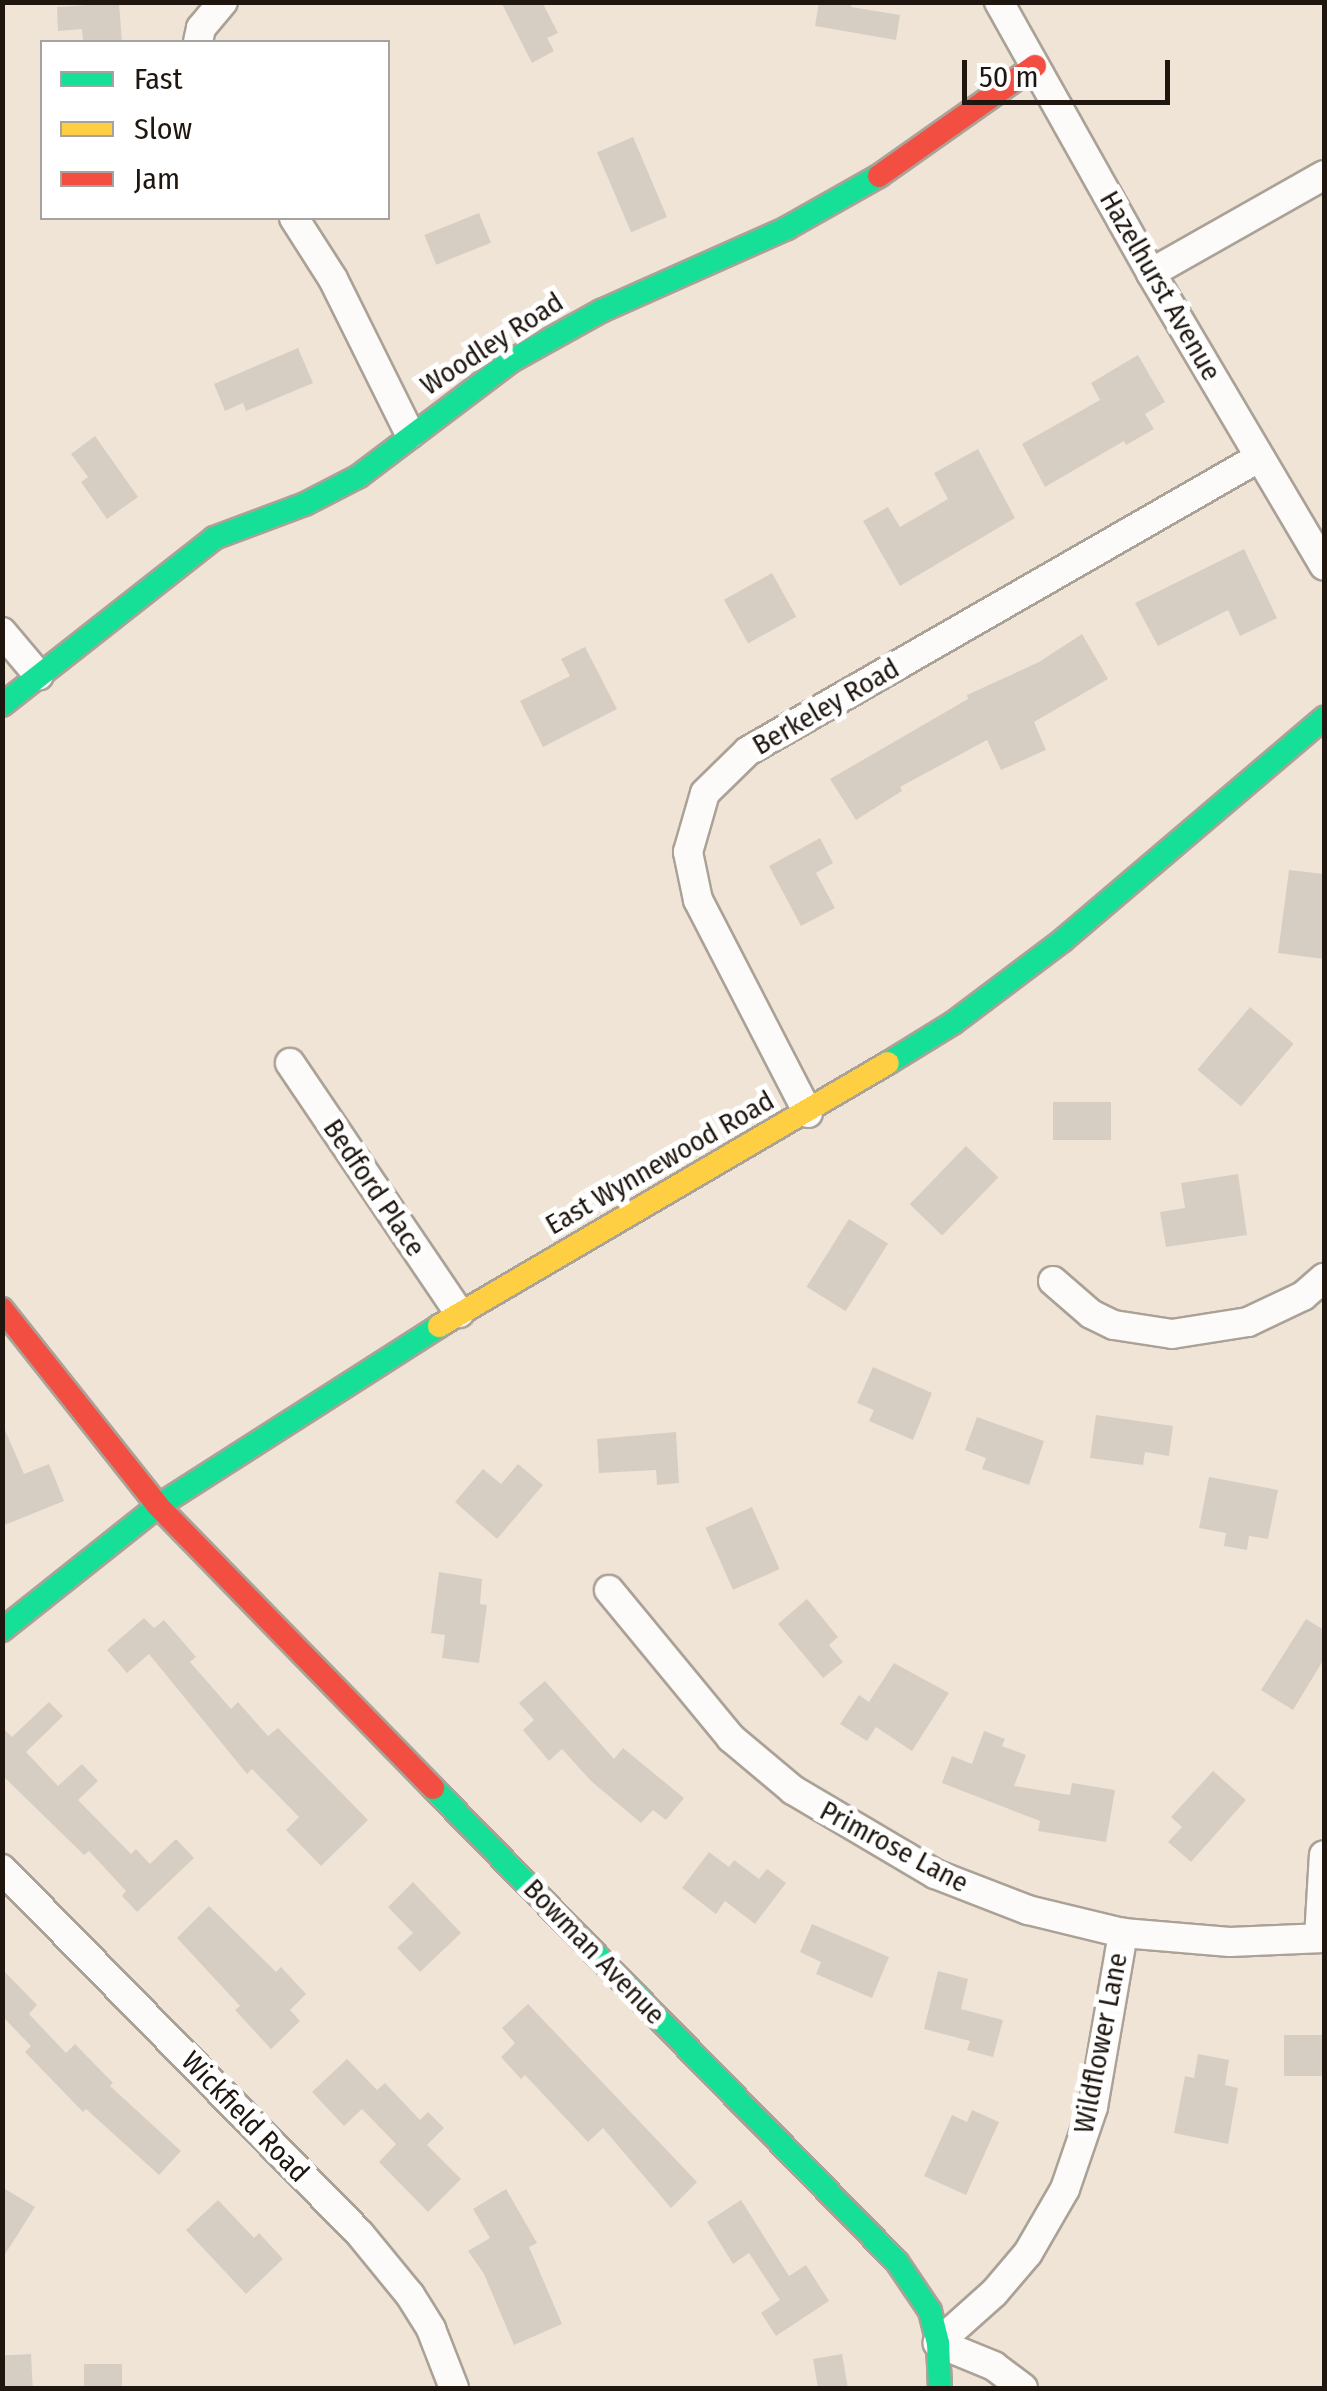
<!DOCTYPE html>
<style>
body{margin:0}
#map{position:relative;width:1327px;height:2391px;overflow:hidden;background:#f0e4d6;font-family:"Fira Sans Condensed",sans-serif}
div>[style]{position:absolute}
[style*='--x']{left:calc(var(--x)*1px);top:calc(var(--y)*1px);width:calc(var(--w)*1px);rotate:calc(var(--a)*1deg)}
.building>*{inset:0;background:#d7cec3;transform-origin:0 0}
.roads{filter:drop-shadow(2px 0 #aba297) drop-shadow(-2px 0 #aba297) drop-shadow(0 2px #aba297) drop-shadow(0 -2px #aba297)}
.street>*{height:28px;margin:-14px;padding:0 14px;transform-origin:14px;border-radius:14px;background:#fdfbf9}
.fast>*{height:22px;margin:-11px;padding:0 11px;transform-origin:11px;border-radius:11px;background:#16e098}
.slow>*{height:22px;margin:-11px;padding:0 11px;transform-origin:11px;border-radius:11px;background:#ffcf43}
.jam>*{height:22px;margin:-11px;padding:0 11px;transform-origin:11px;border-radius:11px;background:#f24e42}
span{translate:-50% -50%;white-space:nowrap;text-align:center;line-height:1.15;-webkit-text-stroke:10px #fff;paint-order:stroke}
.street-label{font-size:28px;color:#1f170f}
.frame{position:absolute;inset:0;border:5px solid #1f170f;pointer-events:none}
.legend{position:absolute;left:40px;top:40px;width:350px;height:180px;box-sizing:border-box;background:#fff;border:2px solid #a5a29f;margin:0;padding:12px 18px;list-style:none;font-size:30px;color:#1f170f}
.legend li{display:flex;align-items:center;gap:20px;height:50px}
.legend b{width:50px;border:2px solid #a5a29f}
.scale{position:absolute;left:962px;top:60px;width:208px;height:45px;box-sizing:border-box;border:5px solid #1f170f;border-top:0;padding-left:12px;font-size:30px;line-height:35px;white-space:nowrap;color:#1f170f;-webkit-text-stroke:8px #fff;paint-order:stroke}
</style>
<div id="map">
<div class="building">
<div style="clip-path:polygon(501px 2px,542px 2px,558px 33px,547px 38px,554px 51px,532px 63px)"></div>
<div style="clip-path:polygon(819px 2px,852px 2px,851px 7px,900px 15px,896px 40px,815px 26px)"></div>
<div style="clip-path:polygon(119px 3px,122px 42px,83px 42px,82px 29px,58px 31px,57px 7px)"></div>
<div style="left:633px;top:137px;width:87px;height:39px;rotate:67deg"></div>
<div style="left:479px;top:213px;width:32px;height:59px;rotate:68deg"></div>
<div style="clip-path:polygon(298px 348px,313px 383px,246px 411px,243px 403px,225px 411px,214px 384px)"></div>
<div style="clip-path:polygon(1138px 355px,1165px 402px,1145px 414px,1154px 429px,1126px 445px,1124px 441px,1045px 487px,1022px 444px,1100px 400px,1091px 383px)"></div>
<div style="clip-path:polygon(95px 436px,138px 497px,107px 519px,81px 482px,88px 477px,71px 454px)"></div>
<div style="clip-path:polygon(978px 449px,1015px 518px,900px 586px,863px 521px,888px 507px,900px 527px,948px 499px,934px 473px)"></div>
<div style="clip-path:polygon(1244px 549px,1277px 618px,1240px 636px,1228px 610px,1158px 646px,1135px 603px)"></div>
<div style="left:772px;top:573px;width:50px;height:55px;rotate:61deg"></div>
<div style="clip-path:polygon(1082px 634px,1108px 679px,1034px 722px,1046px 750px,1001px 770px,987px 740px,900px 787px,902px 791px,856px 820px,830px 779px,968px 699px,967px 695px,1039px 662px)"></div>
<div style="clip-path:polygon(585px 647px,617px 709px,543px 747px,520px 701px,570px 676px,561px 659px)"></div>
<div style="clip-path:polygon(820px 838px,833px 863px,816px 873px,835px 908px,801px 926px,769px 866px)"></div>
<div style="clip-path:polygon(1289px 870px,1324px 874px,1324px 959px,1278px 953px)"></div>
<div style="left:1250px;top:1007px;width:57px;height:82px;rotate:40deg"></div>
<div style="left:1053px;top:1102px;width:58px;height:38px"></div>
<div style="left:966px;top:1146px;width:45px;height:81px;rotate:44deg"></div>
<div style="clip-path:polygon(1238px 1174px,1247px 1235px,1166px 1247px,1160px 1212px,1185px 1208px,1181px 1183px)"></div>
<div style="left:849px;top:1219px;width:46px;height:80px;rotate:32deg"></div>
<div style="clip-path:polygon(873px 1367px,932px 1393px,913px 1440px,869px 1421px,874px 1410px,857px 1403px)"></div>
<div style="clip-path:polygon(1096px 1415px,1173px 1426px,1169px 1456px,1145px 1452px,1143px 1465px,1090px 1458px)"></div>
<div style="clip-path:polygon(977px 1417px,1044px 1441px,1029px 1485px,982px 1469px,986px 1458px,965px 1450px)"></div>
<div style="clip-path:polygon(2px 1423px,24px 1474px,49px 1464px,64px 1501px,2px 1526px)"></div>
<div style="clip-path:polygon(676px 1432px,679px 1483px,657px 1485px,656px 1470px,599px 1473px,597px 1439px)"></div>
<div style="clip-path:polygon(518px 1464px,543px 1485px,497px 1539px,455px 1502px,483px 1469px,501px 1484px)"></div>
<div style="clip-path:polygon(1209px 1477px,1278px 1490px,1268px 1539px,1249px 1536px,1247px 1550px,1224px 1546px,1226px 1533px,1199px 1528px)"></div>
<div style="left:752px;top:1507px;width:68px;height:51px;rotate:66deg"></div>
<div style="clip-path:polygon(439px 1572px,482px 1579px,480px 1604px,487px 1605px,479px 1663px,442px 1658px,445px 1635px,431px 1633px)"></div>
<div style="clip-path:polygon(807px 1599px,838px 1637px,829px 1645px,843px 1662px,823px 1678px,778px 1624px)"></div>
<div style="clip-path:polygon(144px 1618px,154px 1628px,164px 1620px,196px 1657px,190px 1662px,231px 1709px,238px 1702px,268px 1736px,278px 1728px,368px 1820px,321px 1866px,286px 1830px,299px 1817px,252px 1769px,247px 1774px,149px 1654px,127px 1673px,107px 1650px)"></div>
<div style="clip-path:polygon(1306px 1619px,1324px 1630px,1324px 1659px,1293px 1710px,1261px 1690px)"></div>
<div style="clip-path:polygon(894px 1663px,949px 1693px,912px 1751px,876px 1727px,867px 1741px,840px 1724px,859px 1695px,869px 1702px)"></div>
<div style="clip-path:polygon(545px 1681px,614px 1759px,623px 1748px,684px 1798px,666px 1820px,653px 1810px,641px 1823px,591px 1781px,562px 1749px,549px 1761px,523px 1730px,534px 1720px,519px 1703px)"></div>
<div style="clip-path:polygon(49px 1702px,63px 1716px,26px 1752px,58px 1786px,82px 1764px,98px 1781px,78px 1800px,131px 1854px,136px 1849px,150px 1864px,176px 1839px,194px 1858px,137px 1912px,122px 1896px,126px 1891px,89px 1851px,84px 1855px,2px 1775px,2px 1727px,12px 1737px)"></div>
<div style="clip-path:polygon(984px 1731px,1005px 1739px,1002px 1746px,1026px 1755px,1014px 1786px,1070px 1795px,1072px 1783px,1115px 1790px,1106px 1842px,1038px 1831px,1040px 1821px,942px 1783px,952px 1756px,972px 1764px)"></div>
<div style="clip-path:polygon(1213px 1771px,1246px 1800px,1191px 1862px,1168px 1842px,1182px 1827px,1171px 1817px)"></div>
<div style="clip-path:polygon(709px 1852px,729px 1867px,734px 1860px,759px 1879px,767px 1869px,786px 1883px,755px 1924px,725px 1901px,716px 1914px,682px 1888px)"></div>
<div style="clip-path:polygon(413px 1882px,461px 1933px,420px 1972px,397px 1948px,413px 1933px,388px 1907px)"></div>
<div style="clip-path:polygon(209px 1906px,276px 1972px,281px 1967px,306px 1994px,290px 2010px,300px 2021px,271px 2049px,235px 2010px,240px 2006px,177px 1938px)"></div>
<div style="clip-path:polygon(812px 1924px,889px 1957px,872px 1998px,816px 1974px,821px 1962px,800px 1952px)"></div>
<div style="clip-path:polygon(2px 1969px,37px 2005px,29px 2014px,66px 2053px,75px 2044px,113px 2083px,110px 2086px,181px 2151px,159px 2175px,86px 2109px,83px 2112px,25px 2052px,31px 2046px,2px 2016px)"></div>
<div style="clip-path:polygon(938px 1971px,968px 1979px,961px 2009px,1003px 2020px,993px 2057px,967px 2050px,970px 2041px,924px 2029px)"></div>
<div style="clip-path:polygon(528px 2004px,697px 2182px,671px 2208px,603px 2128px,588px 2142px,525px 2075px,521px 2079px,501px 2057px,515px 2043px,502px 2028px)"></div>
<div style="left:1324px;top:2035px;width:41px;height:40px;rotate:90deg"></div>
<div style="clip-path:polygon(1198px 2054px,1229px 2060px,1225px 2085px,1238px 2088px,1228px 2144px,1174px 2133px,1185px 2076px,1194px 2078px)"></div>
<div style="clip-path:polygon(347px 2059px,377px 2090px,385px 2083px,420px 2120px,428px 2112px,444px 2128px,427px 2145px,461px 2179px,428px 2212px,379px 2162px,396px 2144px,362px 2109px,344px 2126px,312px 2092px)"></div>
<div style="clip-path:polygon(972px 2110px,999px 2122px,966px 2195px,924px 2176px,952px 2115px,967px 2122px)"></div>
<div style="clip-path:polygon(2px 2187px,35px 2207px,2px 2259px)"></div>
<div style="clip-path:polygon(506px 2189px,537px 2243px,529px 2247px,562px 2324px,514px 2345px,484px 2274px,468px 2251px,490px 2238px,473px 2209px)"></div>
<div style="clip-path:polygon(218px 2200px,254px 2238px,259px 2233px,283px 2259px,246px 2294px,186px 2230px)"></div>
<div style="clip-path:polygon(741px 2200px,789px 2276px,806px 2265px,829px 2301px,776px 2336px,761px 2313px,780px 2300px,749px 2253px,733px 2264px,707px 2222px)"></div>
<div style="left:31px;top:2354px;width:34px;height:29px;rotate:87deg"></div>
<div style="clip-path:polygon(842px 2354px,848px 2388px,818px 2388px,813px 2359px)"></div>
<div style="left:122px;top:2364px;width:24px;height:38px;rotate:90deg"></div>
</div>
<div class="roads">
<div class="street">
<div style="--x:999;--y:2;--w:311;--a:60.7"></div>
<div style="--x:1151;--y:273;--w:340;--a:59.4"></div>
<div style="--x:198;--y:42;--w:14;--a:-78"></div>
<div style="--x:201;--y:28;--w:34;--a:-50"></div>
<div style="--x:294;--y:218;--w:72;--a:57.4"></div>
<div style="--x:333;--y:279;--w:173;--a:63.6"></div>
<div style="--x:1151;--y:273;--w:199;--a:-29.5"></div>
<div style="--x:2;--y:632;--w:57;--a:49.9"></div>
<div style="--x:290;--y:1063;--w:302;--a:55.9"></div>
<div style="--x:808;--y:1113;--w:240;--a:-117.3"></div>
<div style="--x:698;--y:900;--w:49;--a:-101.8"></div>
<div style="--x:688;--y:852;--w:61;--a:-73.9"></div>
<div style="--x:705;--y:793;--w:60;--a:-44.3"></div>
<div style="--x:748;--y:751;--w:590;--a:-29.87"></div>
<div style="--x:1053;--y:1281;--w:50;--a:41"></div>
<div style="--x:1091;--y:1314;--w:25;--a:26"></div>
<div style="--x:1114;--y:1325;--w:59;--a:8.8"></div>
<div style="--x:1172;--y:1334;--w:77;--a:-9"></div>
<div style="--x:1248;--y:1322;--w:61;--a:-25.3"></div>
<div style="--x:1303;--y:1296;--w:28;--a:-41"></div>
<div style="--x:609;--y:1590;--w:192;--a:50.5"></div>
<div style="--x:731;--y:1738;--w:81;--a:40"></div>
<div style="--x:793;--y:1790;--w:165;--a:30.6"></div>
<div style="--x:935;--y:1874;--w:100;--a:21.2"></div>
<div style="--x:1028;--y:1910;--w:98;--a:13.6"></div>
<div style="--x:1123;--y:1933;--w:107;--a:4.8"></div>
<div style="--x:1230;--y:1942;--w:94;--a:-2.4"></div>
<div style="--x:2;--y:1869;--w:511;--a:45.55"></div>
<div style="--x:360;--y:2234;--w:79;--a:50.7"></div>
<div style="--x:410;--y:2295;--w:40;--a:58"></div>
<div style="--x:431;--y:2329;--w:63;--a:68.7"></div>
<div style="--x:1319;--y:1938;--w:83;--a:-86.6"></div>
<div style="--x:1023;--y:2388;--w:36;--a:-143"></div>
<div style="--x:994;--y:2366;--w:61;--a:-157.7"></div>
<div style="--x:938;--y:2343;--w:75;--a:-41.8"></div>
<div style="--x:994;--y:2293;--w:52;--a:-49.6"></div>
<div style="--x:1028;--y:2253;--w:74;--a:-60"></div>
<div style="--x:1065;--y:2189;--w:87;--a:-71.1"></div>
<div style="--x:1093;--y:2107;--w:177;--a:-80.2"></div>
</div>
<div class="fast">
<div style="--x:2;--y:705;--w:270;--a:-38.2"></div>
<div style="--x:214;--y:538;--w:97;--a:-20.5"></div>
<div style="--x:305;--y:504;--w:61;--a:-27.4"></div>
<div style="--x:359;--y:476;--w:191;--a:-37.1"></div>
<div style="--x:511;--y:361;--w:103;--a:-29.1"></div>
<div style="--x:601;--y:311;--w:204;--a:-24"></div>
<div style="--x:787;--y:228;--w:106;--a:-29.5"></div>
<div style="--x:888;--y:1063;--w:76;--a:-31.6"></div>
<div style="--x:953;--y:1023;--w:138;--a:-37"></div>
<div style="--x:1063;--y:940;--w:343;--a:-40.4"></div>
<div style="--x:2;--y:1630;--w:199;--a:-38.5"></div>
<div style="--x:158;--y:1506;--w:334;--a:-32.6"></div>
<div style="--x:433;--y:1788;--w:663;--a:45.61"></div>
<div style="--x:897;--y:2262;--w:59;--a:56"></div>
<div style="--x:930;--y:2311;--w:33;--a:76"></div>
<div style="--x:938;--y:2343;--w:45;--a:87.5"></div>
</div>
<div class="slow">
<div style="--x:439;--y:1326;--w:520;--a:-30.36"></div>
</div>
<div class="jam">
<div style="--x:879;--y:176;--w:191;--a:-35.2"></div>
<div style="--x:2;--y:1309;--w:251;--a:51.6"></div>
<div style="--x:158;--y:1506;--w:394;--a:45.7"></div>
</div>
</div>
<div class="street-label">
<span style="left:1160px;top:286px;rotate:60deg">Hazelhurst Avenue</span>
<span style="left:492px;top:344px;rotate:-33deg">Woodley Road</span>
<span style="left:826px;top:707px;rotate:-30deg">Berkeley Road</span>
<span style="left:660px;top:1163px;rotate:-30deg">East Wynnewood Road</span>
<span style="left:374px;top:1188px;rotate:56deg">Bedford Place</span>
<span style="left:894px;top:1847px;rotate:28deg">Primrose Lane</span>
<span style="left:594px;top:1952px;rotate:46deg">Bowman Avenue</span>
<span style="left:1101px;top:2043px;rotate:-79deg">Wildflower Lane</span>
<span style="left:245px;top:2117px;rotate:46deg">Wickfield Road</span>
</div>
<div class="frame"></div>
<ul class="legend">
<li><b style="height:12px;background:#16e098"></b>Fast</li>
<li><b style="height:12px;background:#ffcf43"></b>Slow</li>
<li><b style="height:12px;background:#f24e42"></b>Jam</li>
</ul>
<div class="scale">50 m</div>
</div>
